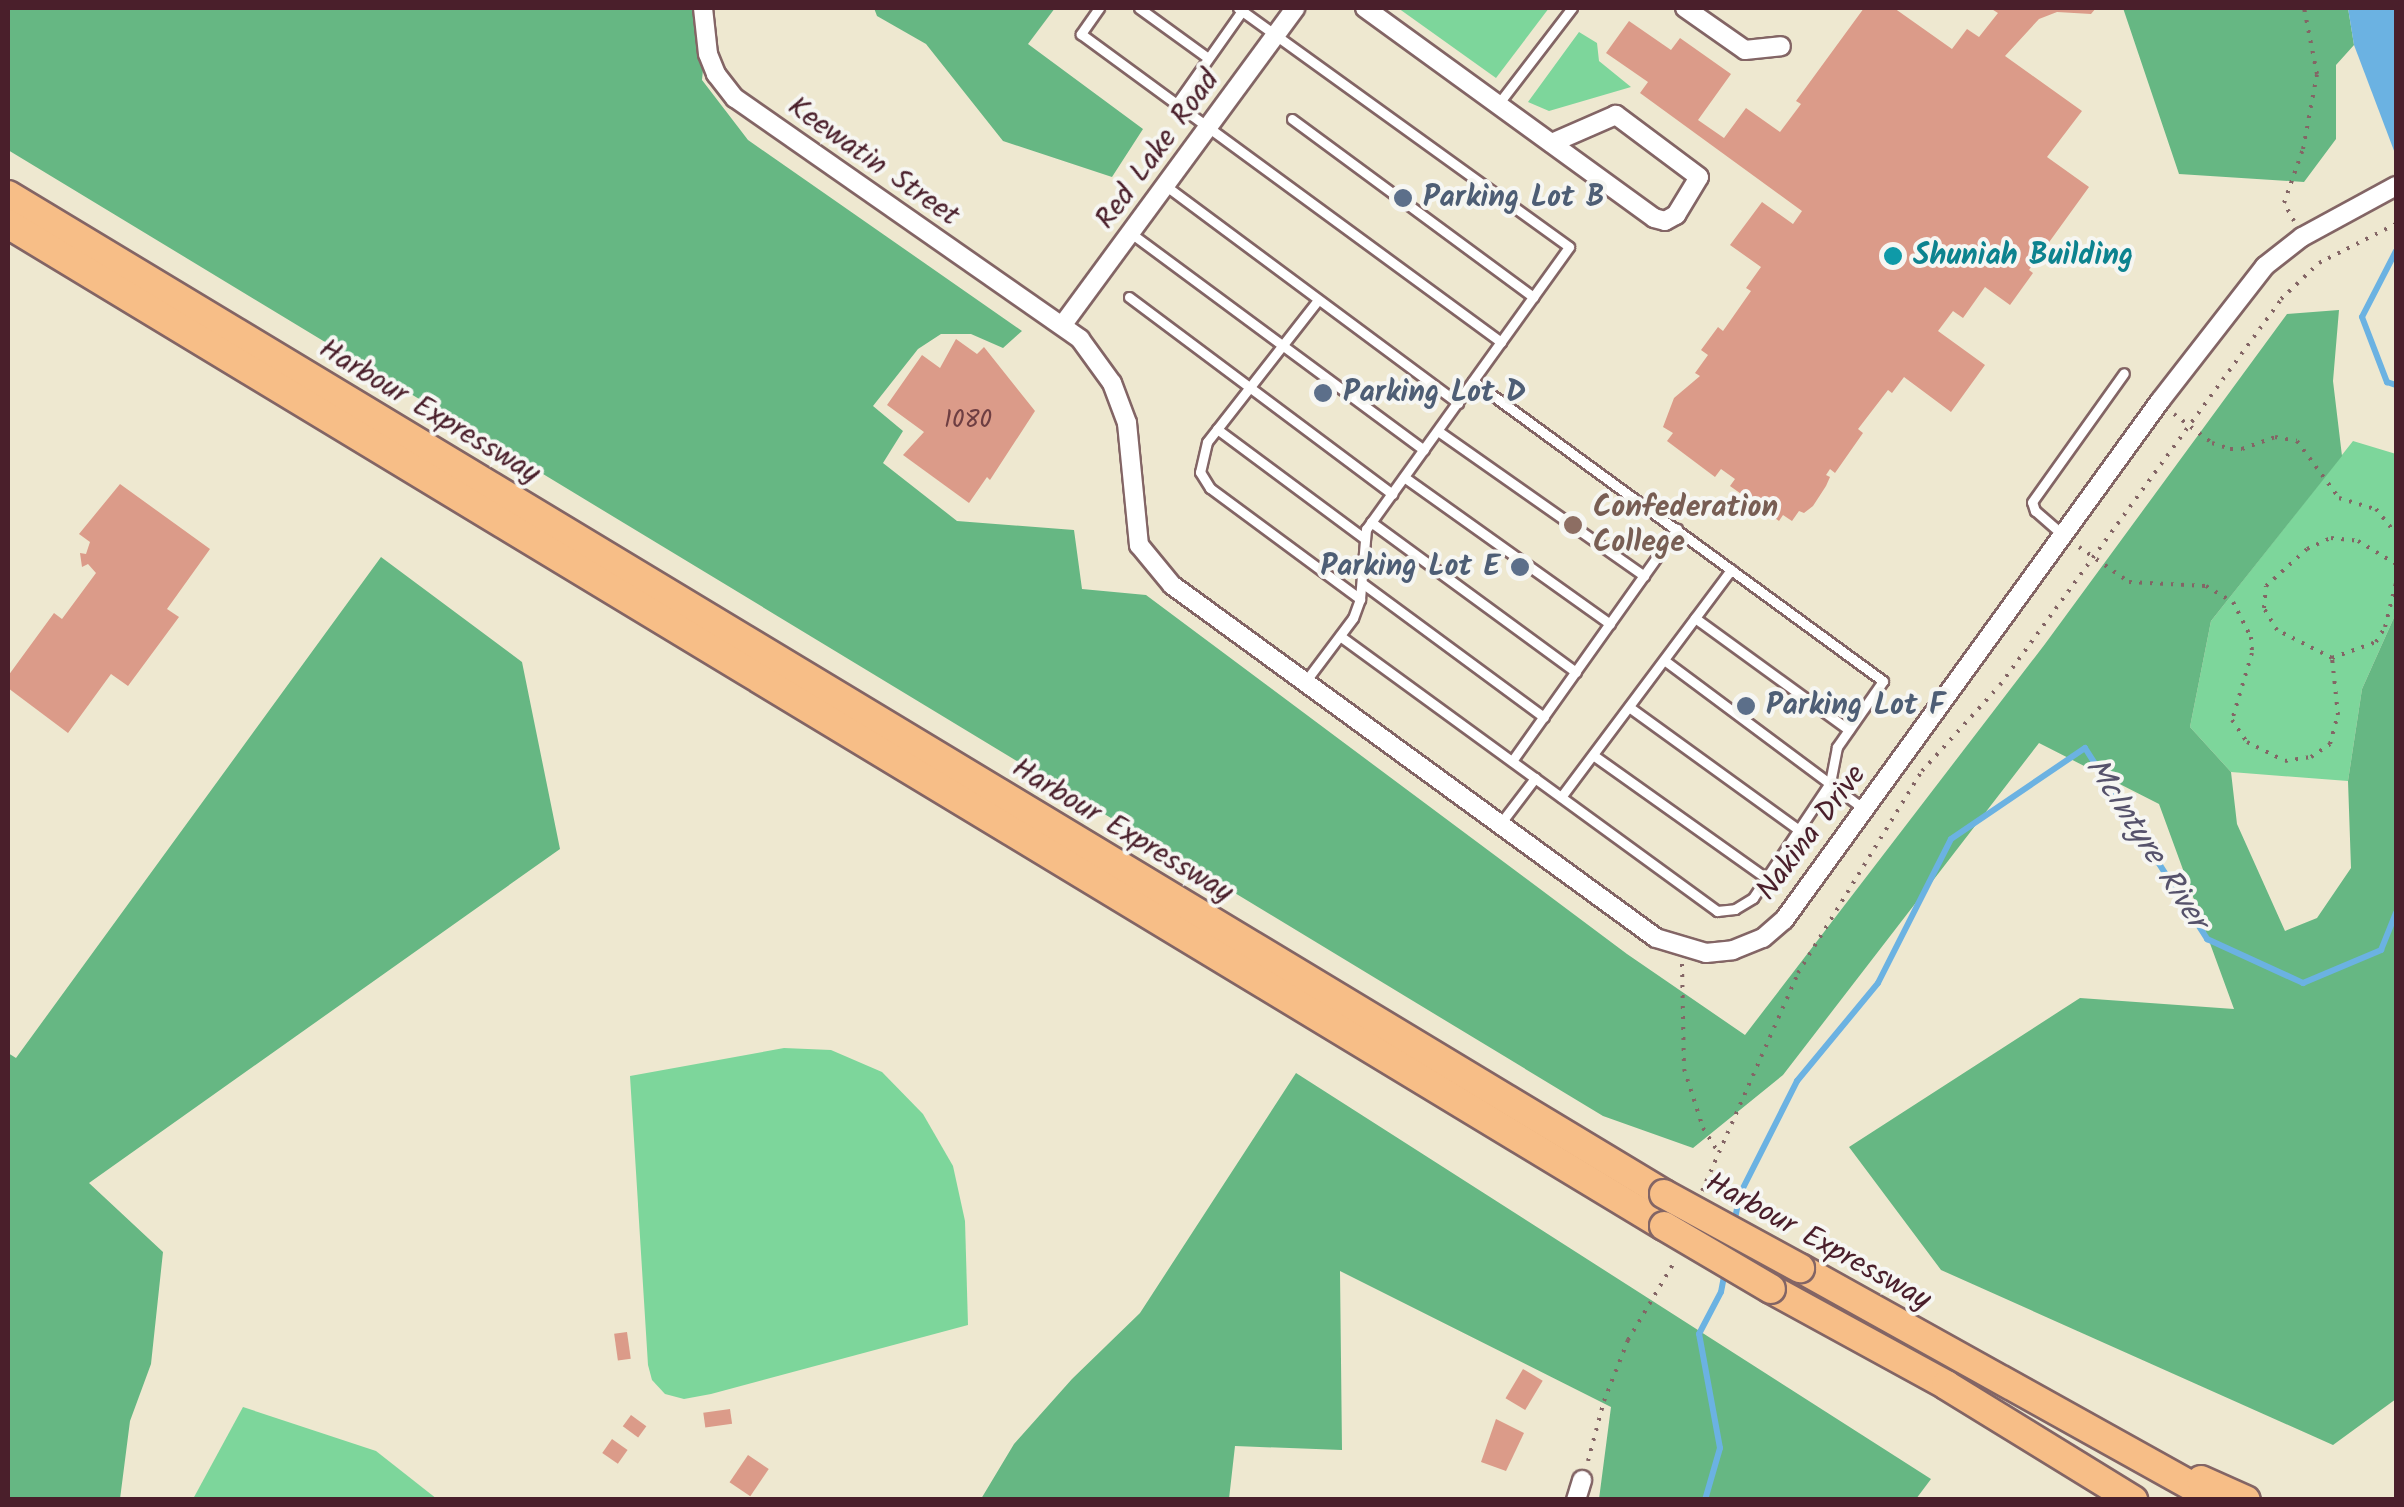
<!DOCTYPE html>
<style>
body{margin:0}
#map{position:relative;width:2404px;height:1507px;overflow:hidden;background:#eee8d0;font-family:Kalam,sans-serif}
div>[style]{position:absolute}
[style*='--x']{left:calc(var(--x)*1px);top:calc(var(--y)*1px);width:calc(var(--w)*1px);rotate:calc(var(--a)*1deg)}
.green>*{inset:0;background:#7dd69b}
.forest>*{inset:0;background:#66b783}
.water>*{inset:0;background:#6bb2e2}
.stream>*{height:6px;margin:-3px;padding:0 3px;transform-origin:3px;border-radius:3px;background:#6bb2e2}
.building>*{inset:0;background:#db9b89;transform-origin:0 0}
.path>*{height:4px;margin-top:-2px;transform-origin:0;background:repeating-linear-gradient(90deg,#836565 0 2.5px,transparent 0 10.5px)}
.roads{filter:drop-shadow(2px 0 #836565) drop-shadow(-2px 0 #836565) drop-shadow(0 2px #836565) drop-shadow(0 -2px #836565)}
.lane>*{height:9px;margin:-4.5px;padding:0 4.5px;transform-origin:4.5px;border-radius:4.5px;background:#fff}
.street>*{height:18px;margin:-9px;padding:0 9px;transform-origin:9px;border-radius:9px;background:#fff}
.primary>*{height:28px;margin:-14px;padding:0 14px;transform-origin:14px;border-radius:14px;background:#f7be87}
.bridges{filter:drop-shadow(2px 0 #836565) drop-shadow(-2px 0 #836565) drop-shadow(0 2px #836565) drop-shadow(0 -2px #836565)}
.primary-bridge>*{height:28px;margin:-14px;padding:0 14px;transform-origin:14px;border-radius:14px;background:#f7be87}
.dots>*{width:28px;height:28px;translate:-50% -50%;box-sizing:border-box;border:5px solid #f6f6f2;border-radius:50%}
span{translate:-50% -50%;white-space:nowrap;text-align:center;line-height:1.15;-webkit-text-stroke:8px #f6f6f2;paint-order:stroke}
.number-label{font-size:25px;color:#6e3e42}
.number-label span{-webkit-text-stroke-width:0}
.street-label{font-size:30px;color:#4a1f2b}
.service-label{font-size:30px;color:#4e5e75;font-weight:700}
.left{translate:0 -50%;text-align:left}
.right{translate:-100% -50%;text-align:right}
.culture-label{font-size:30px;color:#0d838f;font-weight:700}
.education-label{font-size:30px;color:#785e54;font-weight:700}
.water-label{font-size:32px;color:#56526b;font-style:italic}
.frame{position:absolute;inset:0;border:10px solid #4a1f2b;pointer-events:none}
</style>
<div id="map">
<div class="green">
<div style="clip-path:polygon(1398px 8px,1549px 8px,1496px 78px)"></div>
<div style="clip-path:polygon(1579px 32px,1597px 43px,1599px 61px,1631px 87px,1549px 111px,1528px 102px)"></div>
<div style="clip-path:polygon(2353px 441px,2396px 454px,2396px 613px,2362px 689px,2348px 781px,2231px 772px,2190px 727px,2211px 621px)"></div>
<div style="clip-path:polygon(784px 1048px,831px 1050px,882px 1072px,923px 1114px,953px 1166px,965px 1221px,968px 1325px,711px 1394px,684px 1399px,665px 1394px,652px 1380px,648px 1365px,630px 1076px)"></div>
<div style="clip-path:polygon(243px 1407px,376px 1451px,437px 1499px,193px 1499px)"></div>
</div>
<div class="forest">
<div style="clip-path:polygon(8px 8px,709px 8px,702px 80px,748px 140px,1022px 331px,1003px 348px,971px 334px,941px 334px,918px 349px,873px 406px,903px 431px,883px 463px,957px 521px,1074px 530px,1082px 589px,1146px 595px,1627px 954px,1745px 1035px,2045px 644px,2287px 314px,2339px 310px,2333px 381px,2342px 456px,2211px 621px,2190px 727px,2231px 772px,2237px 824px,2285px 931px,2317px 918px,2351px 868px,2348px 781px,2362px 689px,2396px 613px,2396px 1399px,2333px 1445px,1941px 1270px,1849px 1147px,2080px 998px,2234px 1009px,2159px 804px,2039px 743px,1783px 1075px,1693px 1148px,1603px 1116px,8px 150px)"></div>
<div style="clip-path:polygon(874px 8px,1055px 8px,1028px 44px,1143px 129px,1112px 177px,1003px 141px,926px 44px,877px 16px)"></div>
<div style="clip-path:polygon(2123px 8px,2348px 8px,2354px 45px,2336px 65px,2336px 139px,2304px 182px,2179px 174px)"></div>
<div style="clip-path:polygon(381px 557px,522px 662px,560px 849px,89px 1183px,163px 1252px,151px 1364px,130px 1421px,120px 1499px,8px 1499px,8px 1053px,16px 1058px)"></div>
<div style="clip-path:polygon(1296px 1073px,1931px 1479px,1916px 1499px,1599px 1499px,1611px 1407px,1340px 1271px,1342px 1450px,1235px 1446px,1229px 1499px,981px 1499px,1014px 1444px,1072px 1379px,1140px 1313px)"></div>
</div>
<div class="water">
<div style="clip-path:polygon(2348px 8px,2395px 8px,2396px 156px,2354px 45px)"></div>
</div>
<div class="stream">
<div style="--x:2396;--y:251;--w:74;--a:117.3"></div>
<div style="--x:2362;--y:317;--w:70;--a:69"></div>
<div style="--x:2387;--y:382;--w:9;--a:18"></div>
<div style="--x:1734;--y:1224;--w:31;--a:-79"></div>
<div style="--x:1740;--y:1194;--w:127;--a:-63.2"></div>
<div style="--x:1797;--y:1081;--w:127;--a:-50.4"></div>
<div style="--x:1878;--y:983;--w:161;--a:-63.1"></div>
<div style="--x:1951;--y:839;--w:162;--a:-34.2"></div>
<div style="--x:2085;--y:748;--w:227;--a:57.4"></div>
<div style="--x:2207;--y:939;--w:106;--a:24.6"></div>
<div style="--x:2303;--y:983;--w:85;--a:-22.9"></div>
<div style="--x:2381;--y:950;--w:40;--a:-68"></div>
<div style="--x:1705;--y:1500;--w:54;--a:-73.9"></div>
<div style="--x:1720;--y:1448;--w:116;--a:-100.4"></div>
<div style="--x:1699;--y:1334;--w:47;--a:-62.4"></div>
<div style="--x:1721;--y:1292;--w:21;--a:-79"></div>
</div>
<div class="building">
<div style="clip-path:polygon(1864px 8px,1894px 8px,1952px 49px,1967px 29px,1979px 37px,1998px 13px,1990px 8px,2096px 8px,2091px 14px,2057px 12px,2039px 19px,2005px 56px,2082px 111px,2047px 157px,2089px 187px,2029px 270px,2033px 273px,2010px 305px,1985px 287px,1963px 318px,1953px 311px,1938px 331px,1985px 365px,1951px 412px,1904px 377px,1892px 393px,1888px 390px,1858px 429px,1863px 433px,1835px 473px,1830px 469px,1826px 475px,1830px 477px,1826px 486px,1813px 506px,1804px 513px,1799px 511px,1792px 521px,1783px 515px,1779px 521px,1730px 486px,1735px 479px,1721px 469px,1715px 477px,1667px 441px,1673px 433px,1663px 427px,1674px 398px,1700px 376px,1695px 373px,1708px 355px,1701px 350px,1718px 327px,1723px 331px,1751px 291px,1746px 288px,1761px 267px,1730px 245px,1762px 202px,1793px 224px,1802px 211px,1640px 93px,1648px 82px,1606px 53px,1629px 21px,1671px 50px,1680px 38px,1731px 74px,1698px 120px,1724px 138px,1746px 108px,1780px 132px,1801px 104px,1796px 101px)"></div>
<div style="clip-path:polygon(956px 339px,977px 354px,984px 347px,1035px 411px,990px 480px,987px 477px,969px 503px,903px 455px,924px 432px,887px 405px,922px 355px,940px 368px)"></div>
<div style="clip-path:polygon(120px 484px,210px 549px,167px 609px,179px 617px,128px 686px,111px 674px,68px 733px,8px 688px,8px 676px,54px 613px,62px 619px,96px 573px,88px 564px,82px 567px,80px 553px,86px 554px,90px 542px,79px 534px)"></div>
<div style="left:627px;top:1332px;width:27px;height:13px;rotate:82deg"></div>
<div style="left:1523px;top:1369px;width:23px;height:34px;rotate:31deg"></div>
<div style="left:730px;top:1409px;width:15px;height:27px;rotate:82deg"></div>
<div style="left:631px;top:1415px;width:19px;height:14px;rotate:36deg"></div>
<div style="clip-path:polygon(1496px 1419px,1524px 1433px,1506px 1471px,1481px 1462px)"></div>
<div style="left:612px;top:1439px;width:19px;height:17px;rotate:35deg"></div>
<div style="left:748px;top:1455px;width:25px;height:33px;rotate:34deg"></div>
</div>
<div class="path">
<div style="--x:2294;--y:221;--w:21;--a:-119"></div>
<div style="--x:2284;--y:203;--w:57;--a:-70.6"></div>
<div style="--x:2303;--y:149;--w:76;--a:-79.4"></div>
<div style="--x:2317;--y:74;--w:67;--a:-101.1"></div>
<div style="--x:2174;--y:414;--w:48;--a:37.3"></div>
<div style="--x:2212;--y:443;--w:19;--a:18"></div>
<div style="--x:2230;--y:449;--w:12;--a:0"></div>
<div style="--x:2242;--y:449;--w:35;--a:-20"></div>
<div style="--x:2275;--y:437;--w:22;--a:10"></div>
<div style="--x:2297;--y:441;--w:71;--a:53.6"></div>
<div style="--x:2339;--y:498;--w:39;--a:17"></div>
<div style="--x:2376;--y:509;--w:32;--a:51"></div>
<div style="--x:2079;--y:547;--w:61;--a:35"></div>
<div style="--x:2129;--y:582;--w:77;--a:3"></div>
<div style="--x:2206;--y:586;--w:31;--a:31"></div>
<div style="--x:2233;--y:602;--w:39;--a:63"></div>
<div style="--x:2251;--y:637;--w:16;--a:86"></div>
<div style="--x:2252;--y:653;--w:70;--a:106.6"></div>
<div style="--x:2232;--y:720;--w:27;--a:56"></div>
<div style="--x:2247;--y:742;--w:42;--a:26.6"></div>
<div style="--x:2285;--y:761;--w:26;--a:-9"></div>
<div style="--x:2311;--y:757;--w:23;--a:-34"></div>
<div style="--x:2330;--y:744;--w:30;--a:-75"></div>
<div style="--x:2338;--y:715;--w:57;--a:-96"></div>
<div style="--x:2332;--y:658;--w:47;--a:-20"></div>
<div style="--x:2376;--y:642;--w:17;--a:-59"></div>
<div style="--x:2385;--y:627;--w:45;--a:-76"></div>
<div style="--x:2332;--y:658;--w:62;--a:-153"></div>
<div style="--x:2277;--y:630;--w:26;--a:-121"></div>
<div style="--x:2264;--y:608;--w:22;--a:-85"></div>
<div style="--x:2266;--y:586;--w:55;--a:-42.1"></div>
<div style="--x:2307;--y:549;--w:26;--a:-25"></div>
<div style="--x:2331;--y:538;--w:27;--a:6"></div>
<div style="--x:2358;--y:541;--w:44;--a:31.2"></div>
<div style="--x:1682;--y:964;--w:105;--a:88.9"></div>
<div style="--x:1684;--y:1069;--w:62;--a:72.1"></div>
<div style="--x:1703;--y:1128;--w:28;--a:58"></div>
<div style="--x:1702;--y:1191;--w:238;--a:-66.2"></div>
<div style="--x:1798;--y:973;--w:237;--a:-58.5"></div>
<div style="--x:1922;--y:771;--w:116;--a:-47.8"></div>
<div style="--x:2000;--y:685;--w:477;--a:-53.9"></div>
<div style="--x:2281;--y:299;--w:52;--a:-43.5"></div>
<div style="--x:2319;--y:263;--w:86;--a:-26.9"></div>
<div style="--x:1588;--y:1461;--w:62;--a:-75.1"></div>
<div style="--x:1604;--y:1401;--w:66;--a:-68.5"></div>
<div style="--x:1628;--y:1340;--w:92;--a:-59.3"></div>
</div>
<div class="roads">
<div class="lane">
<div style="--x:1099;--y:8;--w:32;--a:125"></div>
<div style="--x:1081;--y:34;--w:521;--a:36.25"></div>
<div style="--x:1139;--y:8;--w:85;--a:35.9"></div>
<div style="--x:1238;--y:8;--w:408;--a:35.8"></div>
<div style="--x:1569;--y:247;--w:347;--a:125.7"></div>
<div style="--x:1366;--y:529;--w:70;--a:94.9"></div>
<div style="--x:1360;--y:599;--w:20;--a:110"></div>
<div style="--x:1353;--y:618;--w:80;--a:126.9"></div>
<div style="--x:1177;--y:103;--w:113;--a:-54.8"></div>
<div style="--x:1499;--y:103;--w:120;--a:-52.5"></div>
<div style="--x:1292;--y:119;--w:300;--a:36.4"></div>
<div style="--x:1166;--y:186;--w:364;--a:36.6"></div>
<div style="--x:1132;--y:234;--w:363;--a:36.5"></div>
<div style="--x:1129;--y:297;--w:329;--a:36.8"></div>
<div style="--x:1318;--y:300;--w:180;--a:128"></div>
<div style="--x:1207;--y:442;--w:31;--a:103"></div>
<div style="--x:1200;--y:472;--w:19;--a:58"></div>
<div style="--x:1210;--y:488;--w:187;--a:36.5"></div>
<div style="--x:1217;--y:429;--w:183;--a:36.6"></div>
<div style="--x:1438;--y:431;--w:252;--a:35.1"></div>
<div style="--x:1404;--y:477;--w:253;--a:35.5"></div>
<div style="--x:1371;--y:522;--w:254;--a:36.2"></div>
<div style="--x:2063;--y:535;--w:37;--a:-139"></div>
<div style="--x:2035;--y:511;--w:9;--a:-108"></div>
<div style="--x:2032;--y:502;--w:158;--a:-54.5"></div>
<div style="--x:1362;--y:583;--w:226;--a:36.4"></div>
<div style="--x:1695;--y:618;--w:190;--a:36"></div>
<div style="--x:1340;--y:636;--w:467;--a:36.1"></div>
<div style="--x:1717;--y:911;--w:18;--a:-6"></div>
<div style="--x:1735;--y:909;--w:21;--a:-31"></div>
<div style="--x:1753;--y:898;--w:138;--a:-56.2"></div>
<div style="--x:1830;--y:783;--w:37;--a:-79"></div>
<div style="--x:1837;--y:747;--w:80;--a:-55.1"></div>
<div style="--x:1883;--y:681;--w:508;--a:-143.81"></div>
<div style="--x:1664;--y:660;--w:251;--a:36.7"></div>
<div style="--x:1629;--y:707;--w:210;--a:35.9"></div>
<div style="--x:1593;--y:755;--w:212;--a:35.4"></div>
<div style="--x:1512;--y:761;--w:285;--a:-54.6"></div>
<div style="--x:1561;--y:797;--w:284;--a:-53.2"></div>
<div style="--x:1500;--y:824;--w:58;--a:-52.7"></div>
</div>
<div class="street">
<div style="--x:703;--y:8;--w:46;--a:83.8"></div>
<div style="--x:708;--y:54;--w:22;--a:68"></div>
<div style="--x:716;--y:74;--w:31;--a:52"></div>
<div style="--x:735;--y:98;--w:421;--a:34.9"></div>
<div style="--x:1080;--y:339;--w:54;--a:54"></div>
<div style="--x:1112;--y:383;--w:43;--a:69.4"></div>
<div style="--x:1127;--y:423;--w:123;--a:84.4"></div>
<div style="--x:1139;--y:545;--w:52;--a:50.5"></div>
<div style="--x:1172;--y:585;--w:599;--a:36.1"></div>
<div style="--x:1656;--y:938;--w:52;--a:16.7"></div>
<div style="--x:1706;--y:953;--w:27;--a:-6"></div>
<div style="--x:1733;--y:950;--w:32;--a:-22"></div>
<div style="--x:1763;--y:938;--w:28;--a:-41"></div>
<div style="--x:1784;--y:920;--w:641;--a:-54.08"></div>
<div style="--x:2160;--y:401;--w:171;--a:-52.1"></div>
<div style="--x:2265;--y:266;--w:47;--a:-38.1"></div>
<div style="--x:2302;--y:237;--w:107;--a:-28.5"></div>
<div style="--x:1365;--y:8;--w:357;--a:36"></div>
<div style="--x:1654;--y:218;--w:11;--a:15"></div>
<div style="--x:1665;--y:221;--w:13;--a:-29"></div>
<div style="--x:1676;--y:215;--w:44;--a:-58.8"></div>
<div style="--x:1699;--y:177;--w:104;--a:-143.2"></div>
<div style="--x:1616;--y:115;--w:70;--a:156.4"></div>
<div style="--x:1685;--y:8;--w:73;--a:35"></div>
<div style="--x:1745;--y:50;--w:36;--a:-6"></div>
<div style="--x:1064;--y:323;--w:391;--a:-53.7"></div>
<div style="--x:1576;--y:1500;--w:21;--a:-73"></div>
</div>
<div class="primary">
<div style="--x:8;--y:195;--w:1934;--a:31.1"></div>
<div style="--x:8;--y:224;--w:1936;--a:31.18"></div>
<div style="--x:1800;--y:1268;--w:476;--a:29.1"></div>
<div style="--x:1771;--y:1289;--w:200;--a:28.7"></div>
<div style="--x:1946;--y:1385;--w:220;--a:31.6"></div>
<div style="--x:2201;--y:1480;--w:49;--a:24"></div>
</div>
</div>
<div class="bridges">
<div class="primary-bridge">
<div style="--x:1664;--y:1194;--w:155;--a:28.6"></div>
<div style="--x:1664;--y:1226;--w:124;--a:30.5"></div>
</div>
</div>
<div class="dots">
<div style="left:1403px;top:198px;background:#5c6f8a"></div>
<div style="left:1893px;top:256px;background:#0f9aa8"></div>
<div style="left:1323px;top:393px;background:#5c6f8a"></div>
<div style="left:1573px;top:525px;background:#8d6e63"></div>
<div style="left:1520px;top:567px;background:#5c6f8a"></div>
<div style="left:1746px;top:706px;background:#5c6f8a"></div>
</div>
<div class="number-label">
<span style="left:968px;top:420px">1080</span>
</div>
<div class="street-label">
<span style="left:1158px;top:150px;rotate:-54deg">Red Lake Road</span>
<span style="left:873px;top:162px;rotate:35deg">Keewatin Street</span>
<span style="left:429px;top:412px;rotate:31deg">Harbour Expressway</span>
<span style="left:1122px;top:831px;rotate:31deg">Harbour Expressway</span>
<span style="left:1812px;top:833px;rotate:-53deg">Nakina Drive</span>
<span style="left:1818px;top:1242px;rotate:29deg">Harbour Expressway</span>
</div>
<div class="service-label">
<span class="left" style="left:1423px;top:198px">Parking Lot B</span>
<span class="left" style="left:1343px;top:393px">Parking Lot D</span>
<span class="right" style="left:1500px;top:567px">Parking Lot E</span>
<span class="left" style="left:1766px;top:706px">Parking Lot F</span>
</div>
<div class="culture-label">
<span class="left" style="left:1913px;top:256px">Shuniah Building</span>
</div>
<div class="education-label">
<span class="left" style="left:1593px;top:525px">Confederation<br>College</span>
</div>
<div class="water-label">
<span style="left:2145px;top:844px;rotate:57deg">McIntyre River</span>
</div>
<div class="frame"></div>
</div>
